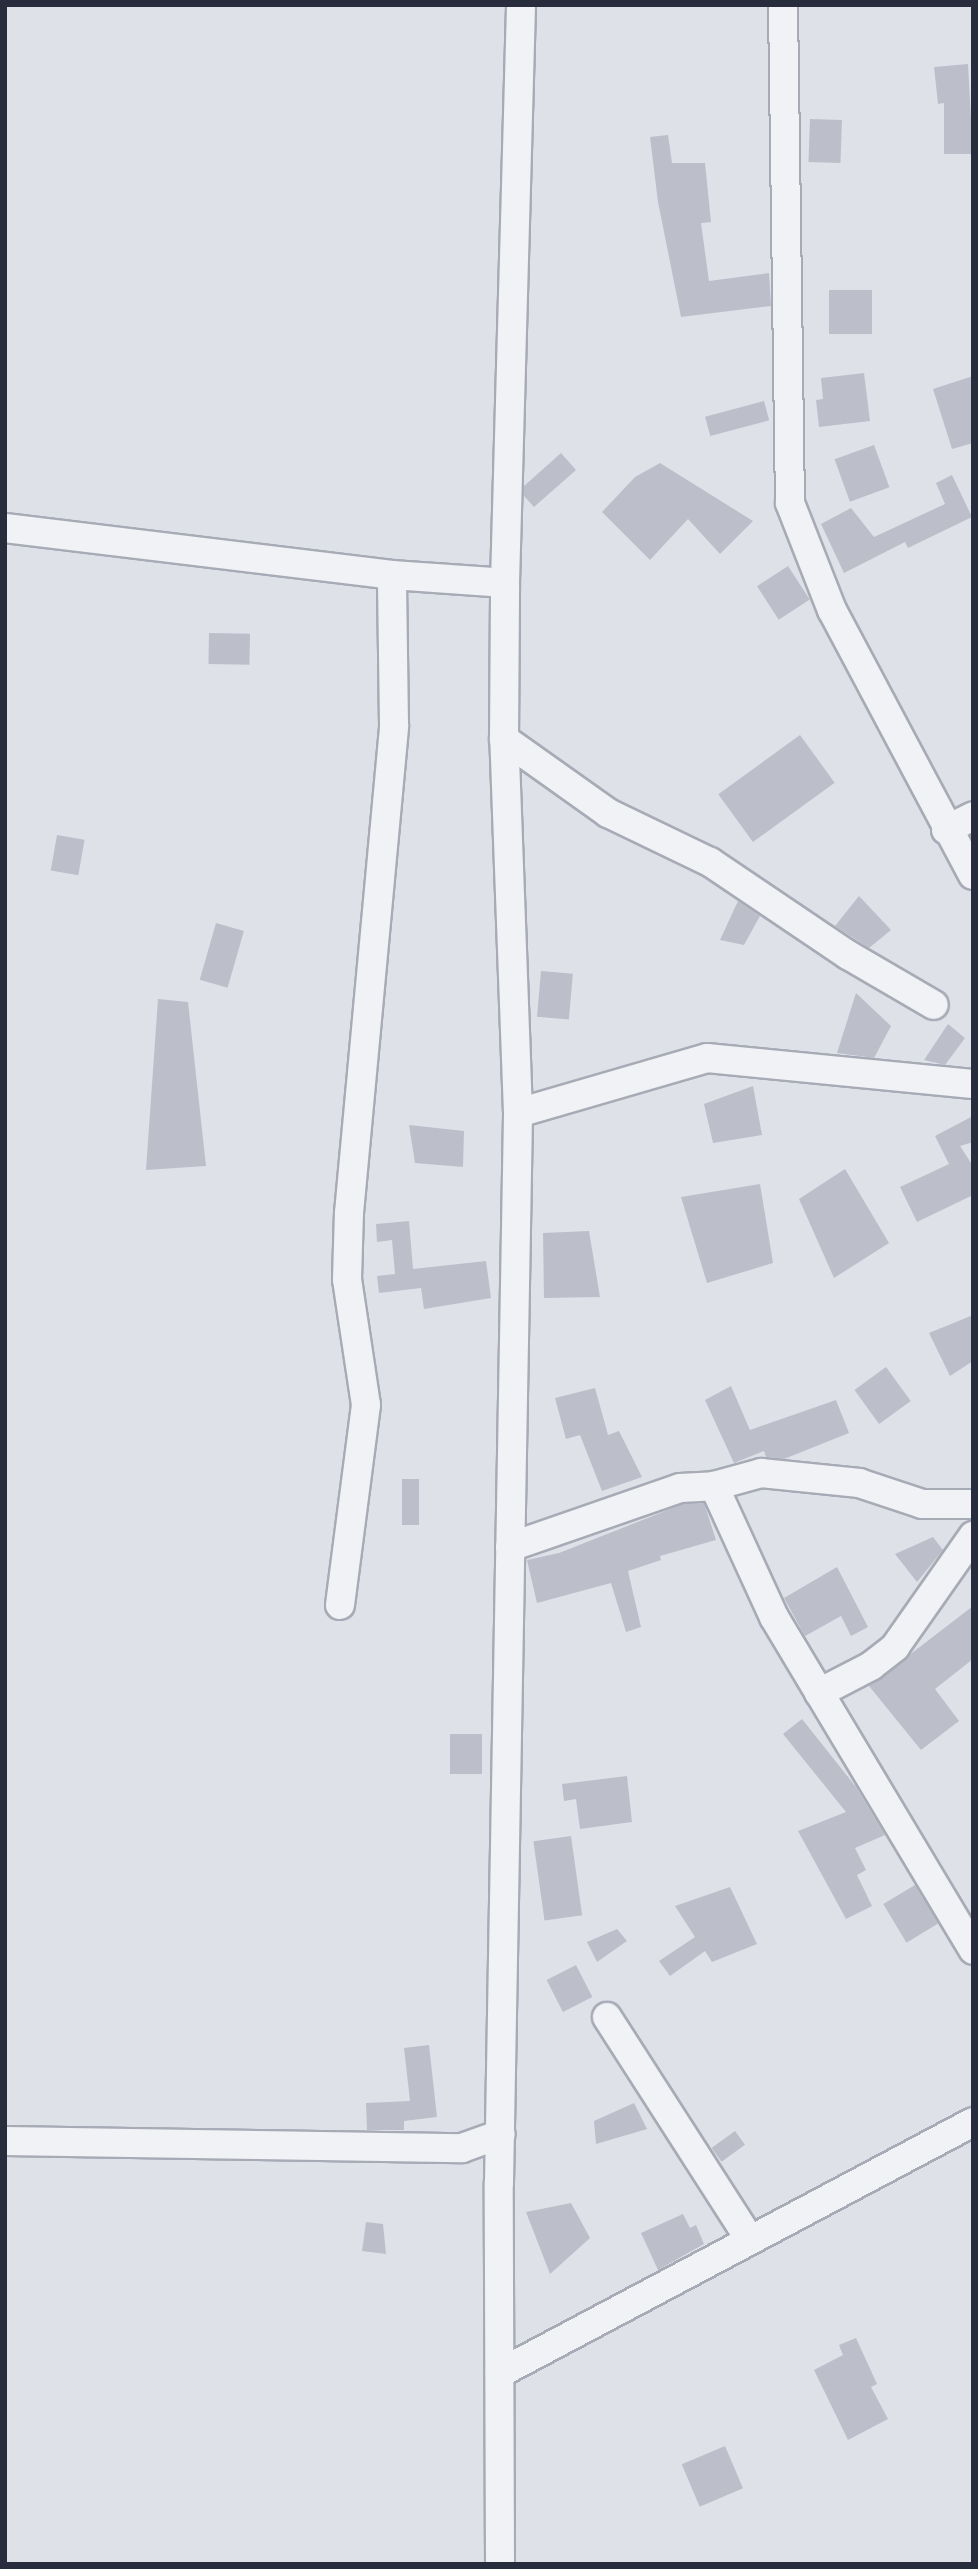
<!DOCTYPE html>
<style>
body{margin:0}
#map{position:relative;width:978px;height:2569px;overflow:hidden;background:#dee1e8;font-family:"Varela Round",sans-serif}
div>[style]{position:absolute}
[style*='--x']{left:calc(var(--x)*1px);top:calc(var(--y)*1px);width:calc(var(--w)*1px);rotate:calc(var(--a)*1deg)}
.building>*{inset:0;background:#bcbfca;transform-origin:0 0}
.roads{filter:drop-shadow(2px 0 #a7abb5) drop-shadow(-2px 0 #a7abb5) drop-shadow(0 2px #a7abb5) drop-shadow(0 -2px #a7abb5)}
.minor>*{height:28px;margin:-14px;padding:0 14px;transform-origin:14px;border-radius:14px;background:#f1f2f6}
span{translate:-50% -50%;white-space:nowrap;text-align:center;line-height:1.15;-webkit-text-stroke:6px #eef0f5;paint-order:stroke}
.frame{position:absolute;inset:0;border:7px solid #282d3e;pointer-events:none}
</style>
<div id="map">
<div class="building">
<div style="clip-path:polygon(968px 64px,973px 154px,944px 154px,944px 103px,938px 104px,934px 67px)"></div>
<div style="left:810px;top:119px;width:32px;height:43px;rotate:2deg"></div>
<div style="clip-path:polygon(668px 135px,672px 163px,705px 163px,711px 222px,701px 223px,709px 281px,769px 273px,771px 306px,681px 317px,658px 202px,650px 137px)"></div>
<div style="left:829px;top:290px;width:43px;height:44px"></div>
<div style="clip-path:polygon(864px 373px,870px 421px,819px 427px,816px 400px,823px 399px,821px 378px)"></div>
<div style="clip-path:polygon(973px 376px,973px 443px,952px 449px,933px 389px)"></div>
<div style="left:764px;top:401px;width:20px;height:61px;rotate:75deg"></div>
<div style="left:874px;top:445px;width:45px;height:42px;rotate:70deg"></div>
<div style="clip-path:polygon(561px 453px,576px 470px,534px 507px,524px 496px,524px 486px)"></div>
<div style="clip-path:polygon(660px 463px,753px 521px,720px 554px,688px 519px,650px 560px,602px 512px,635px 477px)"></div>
<div style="clip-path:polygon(952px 475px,972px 517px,908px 548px,905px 542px,844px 573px,821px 524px,851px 508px,874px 537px,945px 504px,936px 483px)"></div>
<div style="left:788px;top:566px;width:40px;height:37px;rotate:57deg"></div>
<div style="left:209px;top:633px;width:41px;height:31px;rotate:1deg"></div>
<div style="left:800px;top:735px;width:59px;height:101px;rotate:54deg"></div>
<div style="left:57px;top:835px;width:28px;height:36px;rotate:10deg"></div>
<div style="clip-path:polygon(859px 896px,891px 930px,869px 948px,835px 926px)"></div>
<div style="clip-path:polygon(738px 901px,760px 916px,744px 945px,720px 940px)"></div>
<div style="left:216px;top:923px;width:29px;height:59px;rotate:16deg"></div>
<div style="left:541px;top:971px;width:32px;height:46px;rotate:5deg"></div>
<div style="clip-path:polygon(856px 993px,891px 1026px,874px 1058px,837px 1053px)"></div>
<div style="clip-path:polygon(158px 999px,188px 1002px,206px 1166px,146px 1170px)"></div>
<div style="clip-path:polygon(948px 1024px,965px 1038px,945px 1065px,924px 1060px)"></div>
<div style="clip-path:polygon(753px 1086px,762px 1135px,713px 1143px,704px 1104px)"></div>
<div style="clip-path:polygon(973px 1116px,973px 1142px,960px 1146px,973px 1166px,973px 1195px,917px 1222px,900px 1187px,949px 1164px,935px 1136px)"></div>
<div style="clip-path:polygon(409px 1125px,464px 1131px,463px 1167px,415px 1163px)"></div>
<div style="clip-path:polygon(845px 1169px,889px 1243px,834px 1278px,799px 1199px)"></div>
<div style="clip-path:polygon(760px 1184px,773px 1263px,707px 1283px,681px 1197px)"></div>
<div style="clip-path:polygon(409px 1221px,413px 1269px,486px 1261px,491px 1298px,424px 1309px,421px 1288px,379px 1293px,377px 1276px,395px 1274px,392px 1240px,377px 1242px,376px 1224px)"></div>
<div style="clip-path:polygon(589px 1231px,600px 1297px,544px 1298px,543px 1233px)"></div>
<div style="clip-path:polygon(973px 1315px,973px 1361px,950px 1376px,929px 1333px)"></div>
<div style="left:886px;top:1367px;width:42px;height:39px;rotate:54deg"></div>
<div style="clip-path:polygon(731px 1386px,750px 1430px,836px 1400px,849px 1433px,784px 1459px,766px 1457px,764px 1451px,734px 1463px,705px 1400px)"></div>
<div style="clip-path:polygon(595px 1388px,608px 1435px,619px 1431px,642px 1477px,602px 1491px,580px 1435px,566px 1439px,555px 1398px)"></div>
<div style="left:402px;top:1479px;width:17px;height:46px"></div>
<div style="clip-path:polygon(704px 1503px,716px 1540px,660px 1556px,661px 1560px,628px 1571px,641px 1627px,626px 1632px,611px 1583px,537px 1603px,527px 1560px,559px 1553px,683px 1504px)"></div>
<div style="clip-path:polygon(933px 1537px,943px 1550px,917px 1582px,895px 1554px)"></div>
<div style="clip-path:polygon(837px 1567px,868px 1627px,851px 1636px,841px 1616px,805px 1636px,784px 1598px)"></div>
<div style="clip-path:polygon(973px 1606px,973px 1659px,935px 1689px,959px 1721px,921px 1750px,869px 1686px)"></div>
<div style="clip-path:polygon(802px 1719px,856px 1787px,885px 1835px,855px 1848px,866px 1870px,857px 1875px,872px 1906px,846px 1919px,798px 1831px,846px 1812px,783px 1734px)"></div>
<div style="left:450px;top:1734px;width:32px;height:40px"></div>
<div style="clip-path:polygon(627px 1776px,632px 1822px,580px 1829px,576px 1799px,564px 1801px,562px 1784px)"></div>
<div style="left:571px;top:1836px;width:80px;height:38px;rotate:82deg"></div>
<div style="left:915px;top:1885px;width:45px;height:37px;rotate:59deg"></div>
<div style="clip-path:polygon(730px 1887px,757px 1944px,712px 1962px,705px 1951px,670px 1976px,659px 1961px,695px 1937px,675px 1906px)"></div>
<div style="clip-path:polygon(617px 1929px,627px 1941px,597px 1962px,587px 1942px)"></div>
<div style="left:576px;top:1965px;width:36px;height:33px;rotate:63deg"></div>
<div style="clip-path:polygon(429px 2045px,437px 2117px,404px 2121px,404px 2130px,367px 2130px,366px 2103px,410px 2101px,404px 2048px)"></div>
<div style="clip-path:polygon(634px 2103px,647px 2129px,596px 2144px,594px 2121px)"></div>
<div style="left:735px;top:2131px;width:17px;height:29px;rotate:54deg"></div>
<div style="clip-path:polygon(571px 2203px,590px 2238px,550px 2274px,526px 2212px)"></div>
<div style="clip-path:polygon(683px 2214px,690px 2228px,696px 2225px,704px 2244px,658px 2270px,641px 2233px)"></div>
<div style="clip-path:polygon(366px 2222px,383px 2224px,386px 2254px,362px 2251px)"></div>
<div style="clip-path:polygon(856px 2338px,877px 2384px,871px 2387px,888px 2419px,848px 2440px,814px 2370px,843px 2355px,839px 2345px)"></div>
<div style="left:725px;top:2446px;width:46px;height:47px;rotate:67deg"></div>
</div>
<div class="roads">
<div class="minor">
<div style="--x:783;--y:5;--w:498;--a:89.2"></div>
<div style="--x:790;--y:503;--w:115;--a:68.6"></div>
<div style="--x:832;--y:610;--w:300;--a:62"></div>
<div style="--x:5;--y:528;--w:390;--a:6.9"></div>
<div style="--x:392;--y:575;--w:113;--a:4"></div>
<div style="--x:504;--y:739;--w:128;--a:35.4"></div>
<div style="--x:608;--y:813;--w:113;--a:25.7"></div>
<div style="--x:710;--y:862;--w:166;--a:34"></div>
<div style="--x:848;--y:955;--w:99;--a:30.2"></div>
<div style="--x:946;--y:830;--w:30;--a:-27"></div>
<div style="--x:518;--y:1113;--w:197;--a:-16.2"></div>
<div style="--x:707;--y:1058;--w:267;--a:5.6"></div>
<div style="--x:714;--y:1486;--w:49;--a:-15.5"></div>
<div style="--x:761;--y:1473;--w:99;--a:5.8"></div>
<div style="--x:859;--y:1483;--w:66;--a:18.4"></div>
<div style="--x:922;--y:1504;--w:51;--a:0"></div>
<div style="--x:510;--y:1547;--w:180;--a:-19.1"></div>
<div style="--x:680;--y:1488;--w:34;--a:-3"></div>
<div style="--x:714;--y:1486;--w:144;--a:65.4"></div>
<div style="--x:774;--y:1617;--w:388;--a:59.1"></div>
<div style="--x:340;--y:1605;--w:202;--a:-82.6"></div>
<div style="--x:366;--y:1405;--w:127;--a:-98.6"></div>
<div style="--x:347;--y:1279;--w:66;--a:-88.3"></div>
<div style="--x:349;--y:1213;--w:490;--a:-84.7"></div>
<div style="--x:394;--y:725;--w:150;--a:-90.8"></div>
<div style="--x:819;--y:1693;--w:59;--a:-27.4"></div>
<div style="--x:871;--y:1666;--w:31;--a:-38"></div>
<div style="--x:895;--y:1647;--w:136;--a:-54.9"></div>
<div style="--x:607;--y:2017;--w:265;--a:57.3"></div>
<div style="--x:5;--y:2141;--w:457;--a:0.9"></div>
<div style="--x:462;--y:2148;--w:41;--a:-19.7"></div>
<div style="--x:500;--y:2373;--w:535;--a:-27.95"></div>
<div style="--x:500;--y:2564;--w:381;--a:-90.2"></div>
<div style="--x:499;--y:2183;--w:1070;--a:-88.98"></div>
<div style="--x:518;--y:1113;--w:374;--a:-92.1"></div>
<div style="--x:504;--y:739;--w:156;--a:-89.6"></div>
<div style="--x:505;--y:583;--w:578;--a:-88.41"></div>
</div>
</div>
<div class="frame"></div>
</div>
